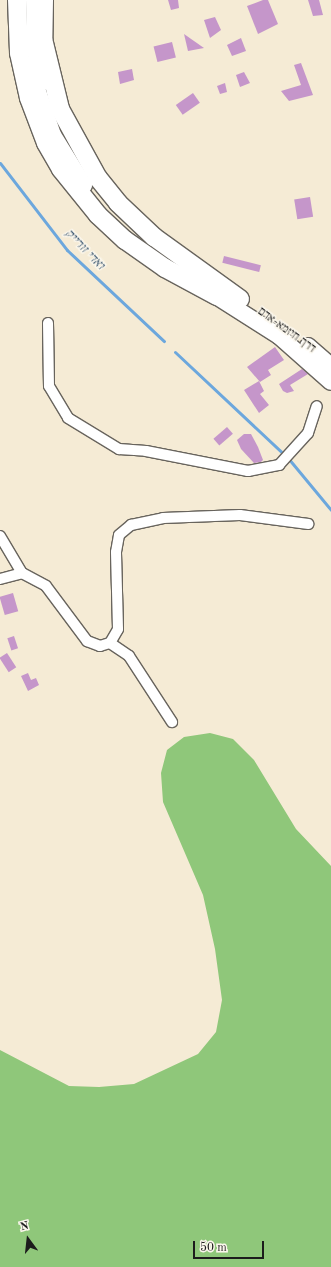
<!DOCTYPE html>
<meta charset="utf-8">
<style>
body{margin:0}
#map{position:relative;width:331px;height:1267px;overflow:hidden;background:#f5ebd5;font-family:"Old Standard TT","Frank Ruhl Libre",serif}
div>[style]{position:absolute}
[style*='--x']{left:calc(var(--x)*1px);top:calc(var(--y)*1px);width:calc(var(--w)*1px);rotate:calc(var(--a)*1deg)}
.green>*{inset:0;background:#8fc77a}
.stream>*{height:3px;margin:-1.5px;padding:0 1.5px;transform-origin:1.5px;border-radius:1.5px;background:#6ca7dd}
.building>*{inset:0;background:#c596ca;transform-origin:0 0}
.roads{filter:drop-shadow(1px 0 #68645d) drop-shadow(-1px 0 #68645d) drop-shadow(0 1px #68645d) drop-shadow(0 -1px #68645d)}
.street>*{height:10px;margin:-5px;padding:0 5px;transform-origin:5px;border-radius:5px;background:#fff}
.primary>*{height:16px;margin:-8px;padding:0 8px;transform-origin:8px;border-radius:8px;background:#fff}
.highway>*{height:18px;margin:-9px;padding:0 9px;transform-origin:9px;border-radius:9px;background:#fff}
span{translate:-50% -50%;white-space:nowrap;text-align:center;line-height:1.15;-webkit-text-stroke:3px #fbf7ec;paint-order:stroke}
.street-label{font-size:12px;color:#1c1c1c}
.water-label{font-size:13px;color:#405b73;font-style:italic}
.north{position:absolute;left:8px;top:1219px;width:40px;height:40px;-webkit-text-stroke:3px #fbf7ec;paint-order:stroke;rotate:345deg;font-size:11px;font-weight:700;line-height:16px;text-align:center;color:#1c1c1c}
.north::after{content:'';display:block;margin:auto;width:14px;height:18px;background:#1c1c1c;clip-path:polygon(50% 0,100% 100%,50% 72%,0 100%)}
.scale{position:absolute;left:193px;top:1241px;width:71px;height:18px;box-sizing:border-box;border:2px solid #1c1c1c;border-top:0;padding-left:5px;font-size:12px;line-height:14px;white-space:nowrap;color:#1c1c1c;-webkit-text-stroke:3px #fbf7ec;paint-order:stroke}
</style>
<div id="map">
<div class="green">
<div style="clip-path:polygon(210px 733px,233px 739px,254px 760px,296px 829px,331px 866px,331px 1267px,0 1267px,0 1050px,69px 1086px,99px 1087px,134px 1084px,198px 1054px,216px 1032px,222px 1000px,215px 949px,203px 895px,163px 802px,161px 773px,167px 750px,184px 737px)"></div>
</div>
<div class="stream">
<div style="--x:0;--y:163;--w:110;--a:52.4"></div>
<div style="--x:67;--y:250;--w:133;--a:43.2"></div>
<div style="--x:175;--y:352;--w:155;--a:43.2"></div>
<div style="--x:288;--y:458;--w:67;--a:50.4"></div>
</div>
<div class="building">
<div style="clip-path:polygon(168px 0,178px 0,179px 8px,171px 10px)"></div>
<div style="clip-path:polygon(263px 0,268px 0,278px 24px,258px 34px,247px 6px)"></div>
<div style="clip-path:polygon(308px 0,319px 0,323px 15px,313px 16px)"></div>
<div style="clip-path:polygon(215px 17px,221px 30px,210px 38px,204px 20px)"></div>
<div style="clip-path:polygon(184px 34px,204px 48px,188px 51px)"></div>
<div style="clip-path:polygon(241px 38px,246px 51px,232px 56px,227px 45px)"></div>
<div style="left:172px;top:42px;width:16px;height:19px;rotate:76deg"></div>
<div style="clip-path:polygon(301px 63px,313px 95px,289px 101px,281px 91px,301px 85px,294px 65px)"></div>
<div style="clip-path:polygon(132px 69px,134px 80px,120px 84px,118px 72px)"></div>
<div style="clip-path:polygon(244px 72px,250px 83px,240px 87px,236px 75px)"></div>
<div style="clip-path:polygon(225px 83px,227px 92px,220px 94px,217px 86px)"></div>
<div style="left:193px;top:93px;width:12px;height:21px;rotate:55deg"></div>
<div style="left:310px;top:197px;width:20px;height:16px;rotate:81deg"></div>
<div style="left:224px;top:256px;width:38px;height:7px;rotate:14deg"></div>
<div style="clip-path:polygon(275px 347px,284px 360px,268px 370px,271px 375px,260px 382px,247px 367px)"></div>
<div style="clip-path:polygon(302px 369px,308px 374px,290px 385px,294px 391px,287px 393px,283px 391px,279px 384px)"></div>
<div style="clip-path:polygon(259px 381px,264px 391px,260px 394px,269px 405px,259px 413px,244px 390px)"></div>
<div style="left:227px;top:427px;width:9px;height:18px;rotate:49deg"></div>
<div style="clip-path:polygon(244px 434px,251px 434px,258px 447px,263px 460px,261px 462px,254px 463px,241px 449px,237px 440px)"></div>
<div style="left:13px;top:593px;width:19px;height:14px;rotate:74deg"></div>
<div style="left:14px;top:636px;width:13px;height:7px;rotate:72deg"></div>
<div style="left:7px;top:653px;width:17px;height:9px;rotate:57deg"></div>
<div style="clip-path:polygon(28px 673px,31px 680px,36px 678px,39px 685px,28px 691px,21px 676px)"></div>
</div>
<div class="roads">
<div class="street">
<div style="--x:48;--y:323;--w:63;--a:89.1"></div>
<div style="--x:49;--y:386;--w:37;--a:59"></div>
<div style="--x:68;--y:418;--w:60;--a:31.3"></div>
<div style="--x:119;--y:449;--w:27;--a:4"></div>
<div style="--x:146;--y:451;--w:104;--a:11.1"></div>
<div style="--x:248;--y:471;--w:32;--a:-11"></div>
<div style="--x:279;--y:465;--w:43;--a:-47.8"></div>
<div style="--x:308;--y:433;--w:28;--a:-72"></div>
<div style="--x:0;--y:536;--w:43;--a:59.3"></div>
<div style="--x:0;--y:579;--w:23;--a:-15"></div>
<div style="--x:22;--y:573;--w:27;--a:28"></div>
<div style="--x:46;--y:586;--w:69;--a:53.3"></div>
<div style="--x:87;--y:641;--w:14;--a:21"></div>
<div style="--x:100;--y:646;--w:10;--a:-17"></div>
<div style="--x:110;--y:643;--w:16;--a:-60"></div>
<div style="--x:118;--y:629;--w:77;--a:-91.5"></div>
<div style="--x:116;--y:552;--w:17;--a:-80"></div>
<div style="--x:119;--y:535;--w:16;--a:-40"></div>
<div style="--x:131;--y:525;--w:33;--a:-12"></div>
<div style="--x:163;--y:518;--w:77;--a:-2.2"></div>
<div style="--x:240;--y:515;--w:69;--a:7.5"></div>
<div style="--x:110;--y:643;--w:23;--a:34"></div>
<div style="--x:129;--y:656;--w:79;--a:56.9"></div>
</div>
<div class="primary">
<div style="--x:34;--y:0;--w:51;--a:88.9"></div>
<div style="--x:35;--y:51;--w:32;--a:77"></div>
<div style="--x:31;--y:71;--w:68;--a:71"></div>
<div style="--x:53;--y:135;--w:59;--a:58.2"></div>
<div style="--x:205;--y:289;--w:88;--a:32.4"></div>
<div style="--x:279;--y:336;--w:69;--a:41.5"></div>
<div style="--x:308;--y:346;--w:30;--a:41"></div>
</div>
<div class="highway">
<div style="--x:17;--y:0;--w:53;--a:87.8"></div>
<div style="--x:19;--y:53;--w:46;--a:77.5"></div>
<div style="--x:29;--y:98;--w:48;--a:69.3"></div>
<div style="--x:46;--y:143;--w:30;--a:60"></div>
<div style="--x:61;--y:169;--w:59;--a:51.2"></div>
<div style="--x:98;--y:215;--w:37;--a:43"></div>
<div style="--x:125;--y:240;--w:49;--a:35"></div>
<div style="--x:165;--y:268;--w:59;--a:28.3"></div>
<div style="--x:44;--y:0;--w:39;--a:91"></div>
<div style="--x:43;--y:39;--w:72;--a:76.3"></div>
<div style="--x:60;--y:109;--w:79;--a:61.2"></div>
<div style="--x:98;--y:178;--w:32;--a:51"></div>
<div style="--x:118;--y:203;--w:50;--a:43.4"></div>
<div style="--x:154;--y:237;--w:106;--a:35.8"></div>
</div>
</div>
<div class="street-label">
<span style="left:286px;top:331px;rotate:36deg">דרך חיזמא-אדם</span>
</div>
<div class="water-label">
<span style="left:84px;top:250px;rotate:46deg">ואדי זורייק</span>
</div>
<div class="north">N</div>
<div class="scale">50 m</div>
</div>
